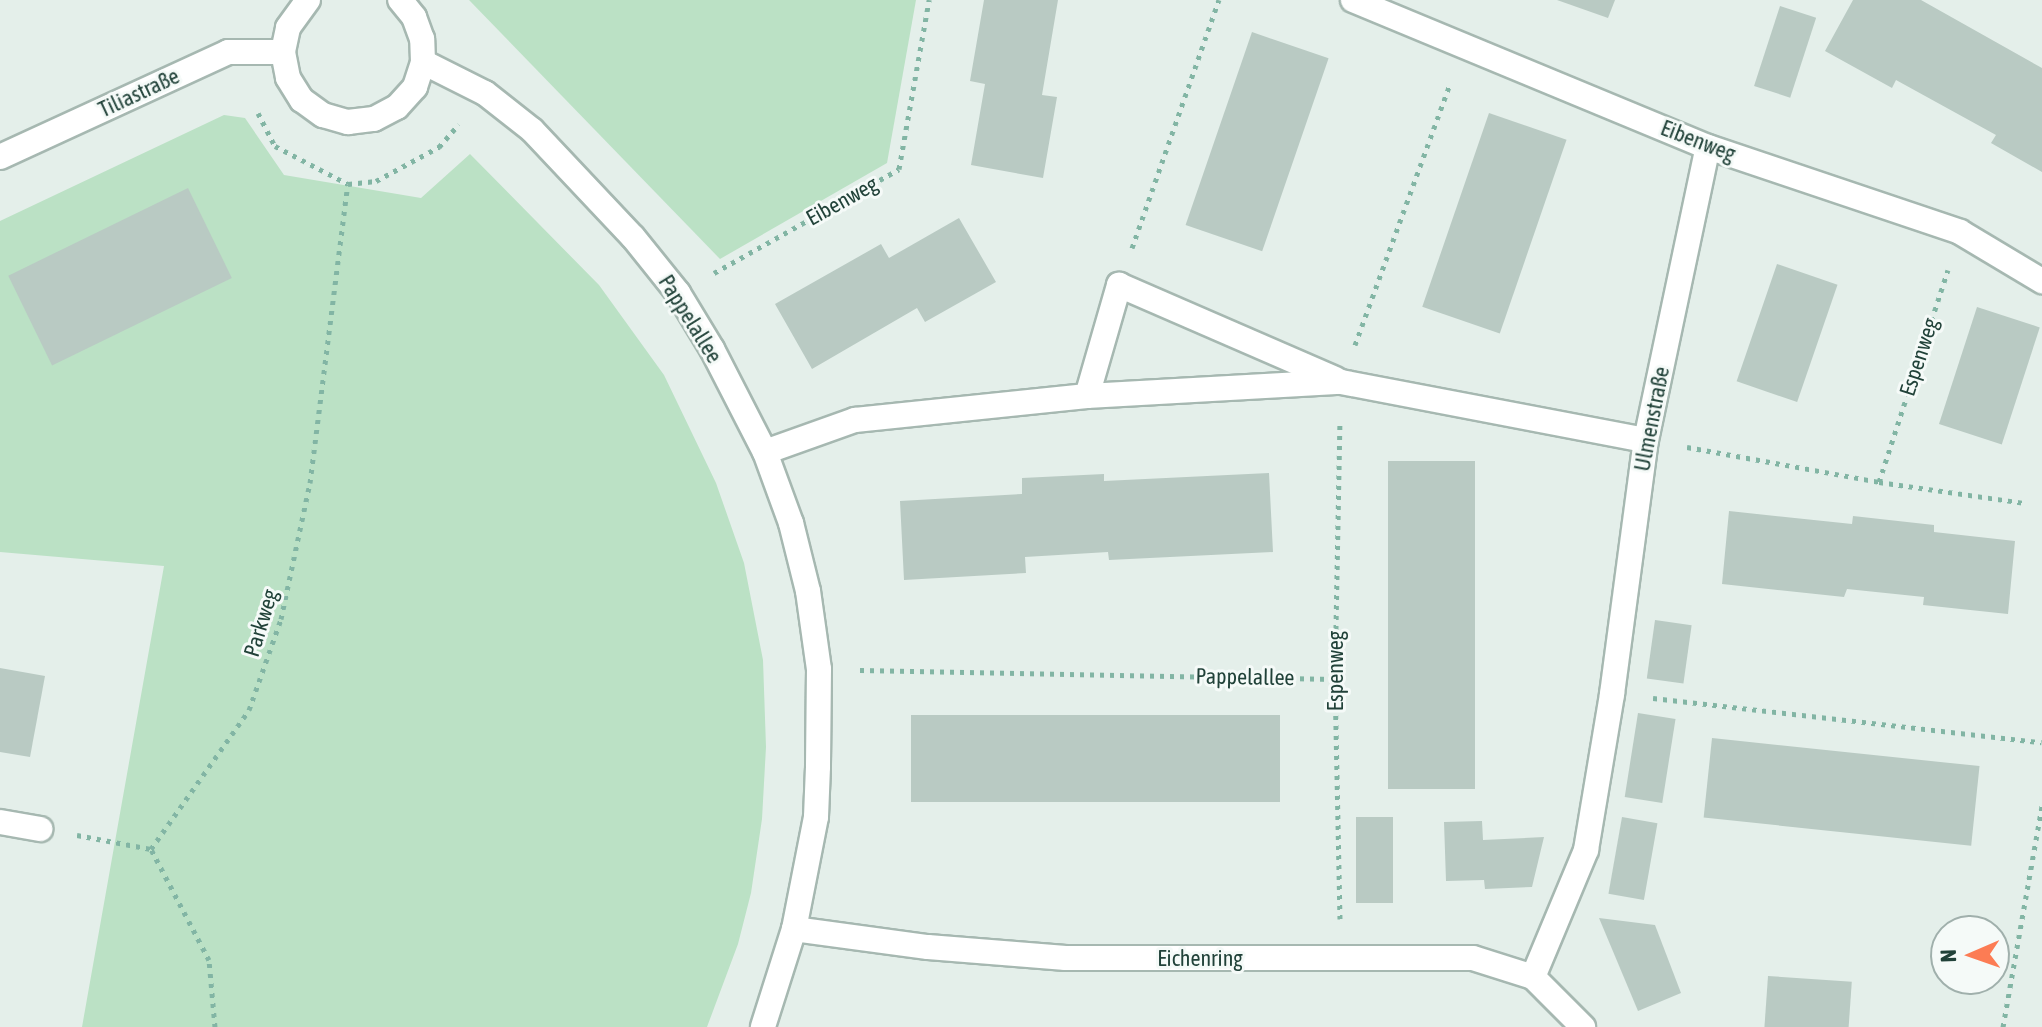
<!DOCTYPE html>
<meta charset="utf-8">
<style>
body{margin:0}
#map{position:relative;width:2042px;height:1027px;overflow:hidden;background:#e4efea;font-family:"Asap Condensed",sans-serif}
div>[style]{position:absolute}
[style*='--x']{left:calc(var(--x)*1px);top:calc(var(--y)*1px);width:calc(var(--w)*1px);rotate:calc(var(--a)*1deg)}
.green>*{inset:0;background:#bbe1c5}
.building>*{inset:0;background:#b9cac3;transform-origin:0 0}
.path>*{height:5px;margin-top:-2.5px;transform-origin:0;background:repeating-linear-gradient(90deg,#82b5a4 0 4px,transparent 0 10px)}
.roads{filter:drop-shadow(2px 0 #a6b8b1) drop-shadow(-2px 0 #a6b8b1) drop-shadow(0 2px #a6b8b1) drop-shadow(0 -2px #a6b8b1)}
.minor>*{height:24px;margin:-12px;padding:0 12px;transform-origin:12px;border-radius:12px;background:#fff}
span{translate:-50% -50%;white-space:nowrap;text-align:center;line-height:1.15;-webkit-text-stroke:6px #f5faf8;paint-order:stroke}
.street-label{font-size:22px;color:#214239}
.north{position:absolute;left:1930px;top:915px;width:80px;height:80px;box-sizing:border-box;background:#f5faf8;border:2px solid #a0b0ac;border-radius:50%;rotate:268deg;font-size:22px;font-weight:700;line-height:32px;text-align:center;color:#214239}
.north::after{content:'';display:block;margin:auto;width:28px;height:36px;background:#fc7c54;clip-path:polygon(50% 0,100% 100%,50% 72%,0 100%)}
</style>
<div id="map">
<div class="green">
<div style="clip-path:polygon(469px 0,916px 0,887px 163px,720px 259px)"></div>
<div style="clip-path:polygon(224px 115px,245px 118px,284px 175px,421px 198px,470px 154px,599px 285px,664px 375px,716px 483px,744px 563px,763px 660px,766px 747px,762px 819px,751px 893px,738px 944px,707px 1027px,82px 1027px,164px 566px,0 552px,0 221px)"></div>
</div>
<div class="building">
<div style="clip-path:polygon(984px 0,1058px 0,1042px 95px,1057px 97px,1043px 178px,971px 165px,985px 84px,970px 81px)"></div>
<div style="clip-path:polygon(1557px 0,1615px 0,1608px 18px)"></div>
<div style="clip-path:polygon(1853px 0,1921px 0,2042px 68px,2042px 172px,1991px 143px,1996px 135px,1896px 80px,1892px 88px,1825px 51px)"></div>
<div style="left:1780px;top:6px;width:38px;height:84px;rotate:18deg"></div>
<div style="left:1252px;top:32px;width:81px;height:204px;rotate:19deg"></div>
<div style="left:1489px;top:113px;width:82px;height:205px;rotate:19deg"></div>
<div style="left:188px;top:188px;width:100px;height:200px;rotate:64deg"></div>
<div style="clip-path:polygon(959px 218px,996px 282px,925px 322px,917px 308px,812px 369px,775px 304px,881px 244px,889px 258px)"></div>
<div style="left:1777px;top:264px;width:64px;height:124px;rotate:19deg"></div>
<div style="left:1977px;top:307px;width:66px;height:123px;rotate:18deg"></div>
<div style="left:1388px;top:461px;width:87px;height:328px"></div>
<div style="clip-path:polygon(1269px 473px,1273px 552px,1109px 560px,1108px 552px,1025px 557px,1026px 573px,904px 580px,900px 501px,1022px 494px,1022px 478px,1104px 474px,1104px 481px)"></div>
<div style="clip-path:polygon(1729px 511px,1852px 524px,1853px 516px,1934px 525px,1934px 532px,2015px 541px,2008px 614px,1923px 605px,1924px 597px,1847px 589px,1844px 597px,1722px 584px)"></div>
<div style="left:1655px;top:620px;width:37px;height:59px;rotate:8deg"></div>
<div style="clip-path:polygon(0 668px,45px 676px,30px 757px,0 752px)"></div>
<div style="left:1638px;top:713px;width:38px;height:85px;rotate:9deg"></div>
<div style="left:911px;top:715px;width:369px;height:87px"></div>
<div style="left:1712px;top:738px;width:269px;height:80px;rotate:6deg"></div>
<div style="left:1356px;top:817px;width:37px;height:86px"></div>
<div style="left:1622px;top:817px;width:36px;height:78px;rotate:10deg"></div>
<div style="clip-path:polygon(1482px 821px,1483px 840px,1544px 837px,1532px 887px,1485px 889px,1484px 880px,1446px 881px,1444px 822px)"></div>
<div style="clip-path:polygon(1599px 918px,1655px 925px,1681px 993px,1638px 1011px)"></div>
<div style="left:1768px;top:976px;width:84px;height:51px;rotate:4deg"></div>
</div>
<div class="path">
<div style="--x:258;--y:113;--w:37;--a:63"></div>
<div style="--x:275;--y:146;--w:82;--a:27.5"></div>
<div style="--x:348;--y:184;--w:28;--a:-6"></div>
<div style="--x:376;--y:181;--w:72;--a:-28.4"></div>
<div style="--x:439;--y:147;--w:30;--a:-49"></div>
<div style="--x:1132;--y:248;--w:263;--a:-70.7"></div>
<div style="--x:714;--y:273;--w:212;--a:-29.3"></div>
<div style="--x:899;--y:169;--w:172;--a:-79.9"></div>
<div style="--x:1355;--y:345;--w:278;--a:-70"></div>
<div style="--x:1687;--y:447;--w:195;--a:10.3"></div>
<div style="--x:1879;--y:482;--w:148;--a:8.2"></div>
<div style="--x:1879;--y:482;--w:223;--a:-72"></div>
<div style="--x:860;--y:670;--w:475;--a:1.1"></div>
<div style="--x:1653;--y:698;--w:391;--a:6.5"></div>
<div style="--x:77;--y:835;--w:75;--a:10.7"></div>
<div style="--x:1340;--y:919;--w:240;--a:-91.2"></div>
<div style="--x:1335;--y:679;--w:258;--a:-88.9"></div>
<div style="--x:215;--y:1027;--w:67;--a:-95.1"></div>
<div style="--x:209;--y:960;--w:125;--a:-117.6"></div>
<div style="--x:151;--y:849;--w:170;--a:-54.8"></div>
<div style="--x:249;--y:710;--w:96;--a:-70.6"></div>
<div style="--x:281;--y:619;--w:139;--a:-78"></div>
<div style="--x:310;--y:483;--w:301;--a:-82.8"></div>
<div style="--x:2003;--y:1027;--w:225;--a:-80"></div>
</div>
<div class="roads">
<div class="minor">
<div style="--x:308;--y:0;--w:34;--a:126"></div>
<div style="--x:288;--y:28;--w:25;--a:102"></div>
<div style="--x:283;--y:52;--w:26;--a:79"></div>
<div style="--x:288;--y:78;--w:26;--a:58"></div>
<div style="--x:302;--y:100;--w:26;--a:36"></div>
<div style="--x:323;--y:115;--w:26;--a:16"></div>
<div style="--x:348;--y:122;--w:26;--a:-7"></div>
<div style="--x:374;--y:119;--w:26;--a:-28"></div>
<div style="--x:397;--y:107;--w:27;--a:-48"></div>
<div style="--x:415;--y:87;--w:26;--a:-72"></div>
<div style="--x:423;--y:62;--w:23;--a:-92"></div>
<div style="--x:422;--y:39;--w:23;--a:-110"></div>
<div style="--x:414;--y:17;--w:22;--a:-129"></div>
<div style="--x:1353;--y:0;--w:384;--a:22.5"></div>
<div style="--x:1708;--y:147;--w:266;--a:18.6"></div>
<div style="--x:1960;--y:232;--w:96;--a:30.9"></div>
<div style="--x:423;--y:62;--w:69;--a:26.6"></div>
<div style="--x:485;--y:93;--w:60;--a:38.2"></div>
<div style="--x:532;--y:130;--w:147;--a:46.7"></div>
<div style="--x:633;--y:237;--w:72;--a:51.2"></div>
<div style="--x:678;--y:293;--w:66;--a:58.7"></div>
<div style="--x:712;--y:349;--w:116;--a:62.8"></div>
<div style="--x:765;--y:452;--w:76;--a:69.9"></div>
<div style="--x:791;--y:523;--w:70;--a:76"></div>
<div style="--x:808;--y:591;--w:79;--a:82"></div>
<div style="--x:819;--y:669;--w:98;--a:90.6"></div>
<div style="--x:818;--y:767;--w:50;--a:92.3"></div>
<div style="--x:816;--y:817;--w:114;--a:101.1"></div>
<div style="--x:794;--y:929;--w:103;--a:107.6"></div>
<div style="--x:0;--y:157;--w:251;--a:-24.7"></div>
<div style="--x:228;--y:52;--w:55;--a:0"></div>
<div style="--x:1087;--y:396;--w:116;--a:-73.9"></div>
<div style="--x:1119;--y:285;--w:236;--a:23.5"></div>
<div style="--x:765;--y:452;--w:96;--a:-19.6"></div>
<div style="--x:855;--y:420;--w:233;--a:-5.9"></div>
<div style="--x:1087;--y:396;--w:254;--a:-3.2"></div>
<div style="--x:1341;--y:382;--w:310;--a:10.8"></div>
<div style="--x:0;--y:822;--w:41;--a:9.9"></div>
<div style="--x:794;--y:929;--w:135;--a:7.7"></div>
<div style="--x:928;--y:947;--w:138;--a:4.6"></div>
<div style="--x:1066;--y:958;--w:407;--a:0"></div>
<div style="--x:1473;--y:958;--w:63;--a:17.6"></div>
<div style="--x:1533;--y:977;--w:71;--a:45"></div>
<div style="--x:1533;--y:977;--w:138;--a:-67.3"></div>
<div style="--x:1586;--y:850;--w:158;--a:-80.5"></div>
<div style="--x:1612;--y:694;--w:256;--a:-82.4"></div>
<div style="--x:1646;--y:440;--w:299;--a:-78.1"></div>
</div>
</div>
<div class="street-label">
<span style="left:139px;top:93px;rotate:-25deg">Tiliastraße</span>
<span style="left:1698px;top:141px;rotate:21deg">Eibenweg</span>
<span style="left:842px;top:201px;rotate:-29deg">Eibenweg</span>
<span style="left:690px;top:319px;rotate:58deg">Pappelallee</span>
<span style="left:1919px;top:357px;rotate:-72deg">Espenweg</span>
<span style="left:1652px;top:419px;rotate:-79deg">Ulmenstraße</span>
<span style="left:261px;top:623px;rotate:-73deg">Parkweg</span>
<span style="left:1336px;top:671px;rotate:-90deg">Espenweg</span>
<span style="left:1245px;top:677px;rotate:1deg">Pappelallee</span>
<span style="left:1200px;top:959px">Eichenring</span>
</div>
<div class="north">N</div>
</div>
